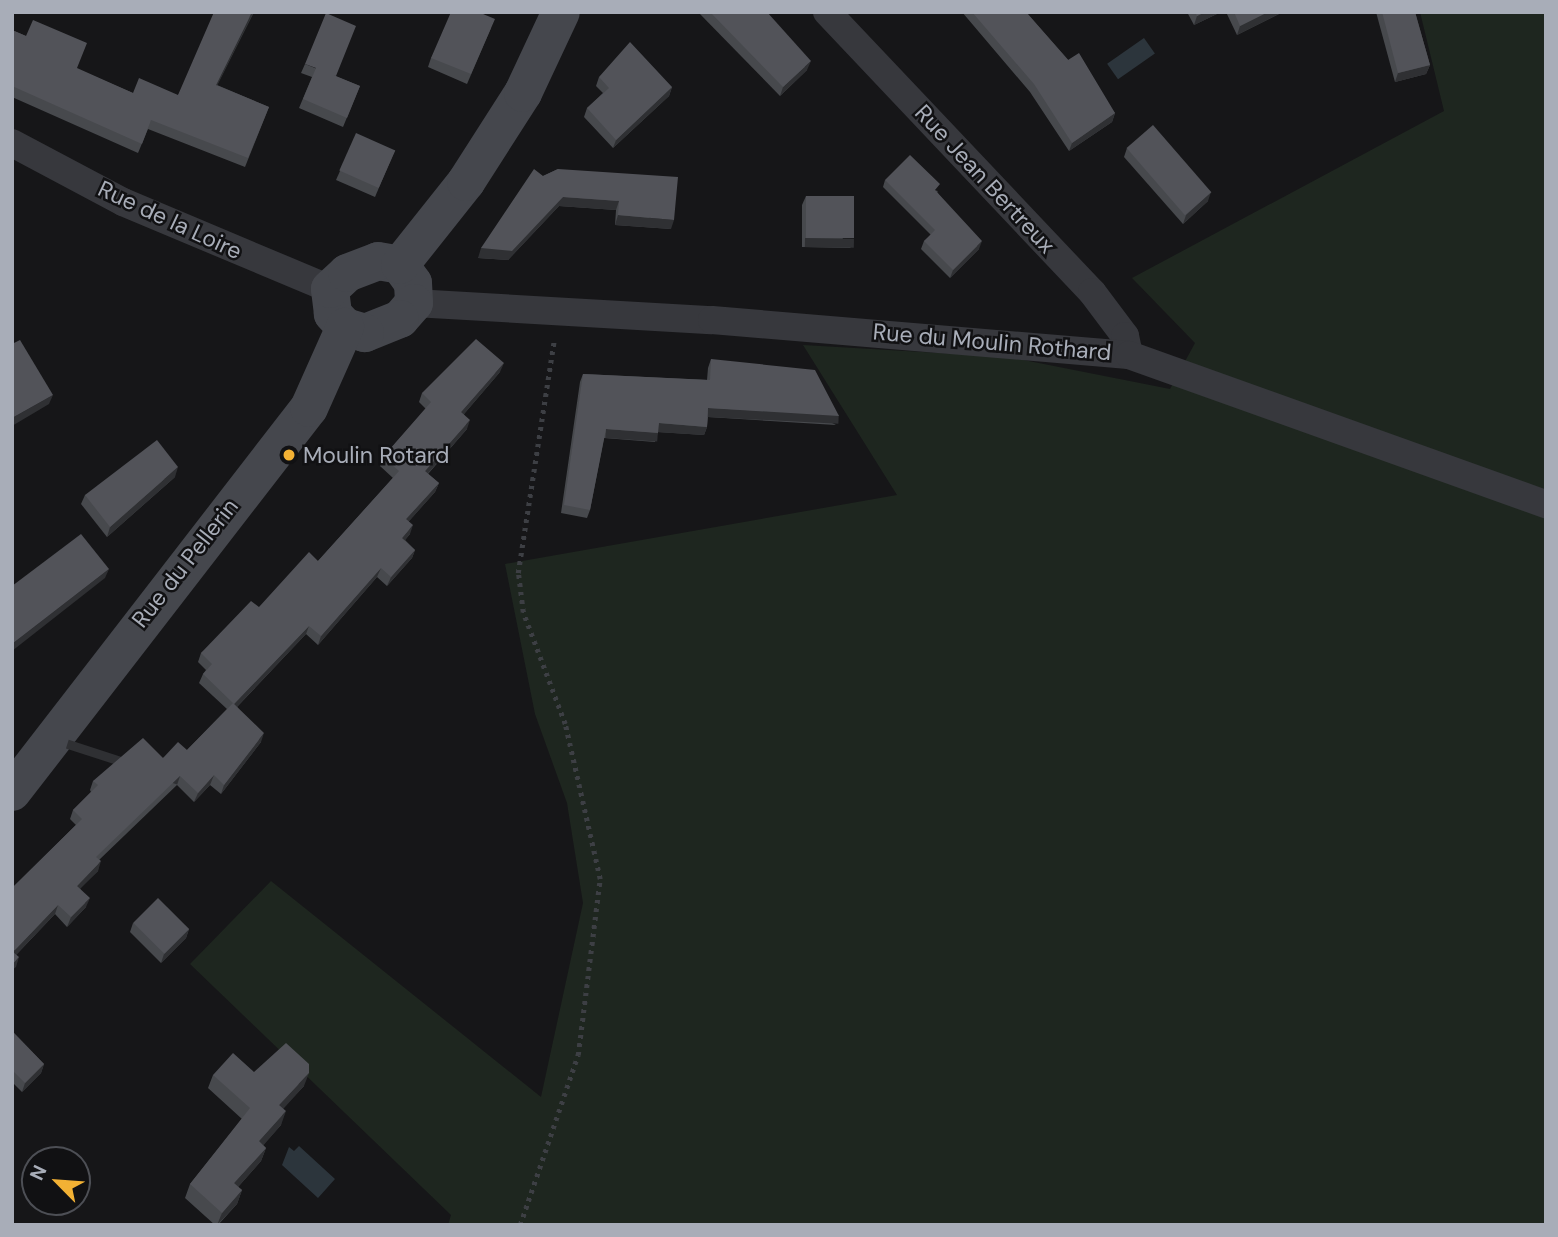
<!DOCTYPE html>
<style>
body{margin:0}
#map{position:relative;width:1558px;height:1237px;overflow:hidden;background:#161618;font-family:"DM Sans",sans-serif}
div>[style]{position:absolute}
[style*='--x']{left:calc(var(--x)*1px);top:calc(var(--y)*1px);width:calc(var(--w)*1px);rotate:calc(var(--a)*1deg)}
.green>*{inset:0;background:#1e261f}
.water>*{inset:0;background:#2c353c;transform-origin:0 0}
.path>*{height:4.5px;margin-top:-2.25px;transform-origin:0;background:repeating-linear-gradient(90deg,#3d3f44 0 3.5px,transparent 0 8.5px)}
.street>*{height:28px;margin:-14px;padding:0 14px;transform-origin:14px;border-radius:14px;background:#37383d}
.secondary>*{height:38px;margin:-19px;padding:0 19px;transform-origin:19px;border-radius:19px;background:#45474d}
.wall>*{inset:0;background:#47494d}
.shaded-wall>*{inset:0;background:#2f3033;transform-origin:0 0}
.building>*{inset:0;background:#525359;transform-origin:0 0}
.dots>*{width:19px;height:19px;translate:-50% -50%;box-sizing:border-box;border:4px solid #111113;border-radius:50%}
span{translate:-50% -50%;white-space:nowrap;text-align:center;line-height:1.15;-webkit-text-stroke:5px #111113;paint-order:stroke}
.street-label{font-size:23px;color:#a8adb8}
.poi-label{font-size:23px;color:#a8adb8}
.left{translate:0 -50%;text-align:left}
.frame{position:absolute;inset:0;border:14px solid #a8adb8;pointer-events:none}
.north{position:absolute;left:21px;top:1146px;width:70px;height:70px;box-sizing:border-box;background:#111113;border:2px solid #4d4f55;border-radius:50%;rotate:295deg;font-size:19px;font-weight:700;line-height:28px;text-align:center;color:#a8adb8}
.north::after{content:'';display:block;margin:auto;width:24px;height:32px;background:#f2b134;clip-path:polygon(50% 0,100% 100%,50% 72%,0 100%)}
</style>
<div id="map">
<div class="green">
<div style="clip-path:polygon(1420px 12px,1546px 12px,1546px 1225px,448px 1225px,451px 1215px,190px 964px,271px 881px,541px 1097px,583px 903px,567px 803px,535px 714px,505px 564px,897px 495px,803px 345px,1008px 357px,1170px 389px,1195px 343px,1132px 278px,1444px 111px)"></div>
</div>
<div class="water">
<div style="left:1144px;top:38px;width:19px;height:45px;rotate:55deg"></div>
<div style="clip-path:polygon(299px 1146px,335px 1179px,318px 1198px,282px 1165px,289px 1147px,294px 1151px)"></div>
</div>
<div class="path">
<div style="--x:520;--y:1225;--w:180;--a:-71.2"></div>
<div style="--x:578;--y:1055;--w:177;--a:-82.9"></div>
<div style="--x:600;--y:879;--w:159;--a:-102.7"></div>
<div style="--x:565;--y:724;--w:120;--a:-110.6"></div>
<div style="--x:523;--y:612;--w:39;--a:-97"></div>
<div style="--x:518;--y:573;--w:235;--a:-81.2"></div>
</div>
<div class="street">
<div style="--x:827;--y:12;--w:386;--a:46.6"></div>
<div style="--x:1092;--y:292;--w:55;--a:53.1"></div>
<div style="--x:1125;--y:336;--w:19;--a:78"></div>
<div style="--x:12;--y:143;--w:126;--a:28"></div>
<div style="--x:123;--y:202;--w:225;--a:22.8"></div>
<div style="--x:414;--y:303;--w:298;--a:3.3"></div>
<div style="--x:712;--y:320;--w:418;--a:4.8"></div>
<div style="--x:1129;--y:355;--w:443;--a:19.7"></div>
</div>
<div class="secondary">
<div style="--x:378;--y:261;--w:22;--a:10"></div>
<div style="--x:400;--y:265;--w:22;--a:54"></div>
<div style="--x:413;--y:283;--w:20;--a:87"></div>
<div style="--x:414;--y:303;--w:21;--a:131"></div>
<div style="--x:400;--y:319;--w:38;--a:158"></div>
<div style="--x:365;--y:333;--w:21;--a:-163"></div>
<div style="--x:345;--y:327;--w:18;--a:-133"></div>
<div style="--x:333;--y:314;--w:25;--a:-97"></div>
<div style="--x:330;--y:289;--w:23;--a:-43"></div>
<div style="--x:347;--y:273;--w:33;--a:-21"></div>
<div style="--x:400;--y:265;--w:106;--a:-51.5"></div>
<div style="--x:466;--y:182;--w:106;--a:-57.4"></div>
<div style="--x:523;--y:93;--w:89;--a:-64.9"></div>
<div style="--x:12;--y:792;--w:485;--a:-52.3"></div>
<div style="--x:309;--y:408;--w:89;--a:-66"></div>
</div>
<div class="wall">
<div style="clip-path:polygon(254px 12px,217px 85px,269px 107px,245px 167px,148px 129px,138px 153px,12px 97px,12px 30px,26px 36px,77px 69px,133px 93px,178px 95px)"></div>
<div style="clip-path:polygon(698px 12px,767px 12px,807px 70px,780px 96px)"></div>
<div style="clip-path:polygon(962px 12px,1026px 12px,1115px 113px,1112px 122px,1069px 151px,1030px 92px)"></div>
<div style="clip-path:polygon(1187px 12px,1221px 12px,1194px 25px)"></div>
<div style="clip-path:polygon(1226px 12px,1283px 12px,1237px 35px)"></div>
<div style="clip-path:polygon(1376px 12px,1415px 12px,1430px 65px,1426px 74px,1395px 82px)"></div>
<div style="clip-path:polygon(483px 14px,491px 28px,467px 84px,428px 67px,431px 58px)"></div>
<div style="clip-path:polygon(305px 64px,360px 86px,343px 127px,299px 108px,312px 77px,301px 73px)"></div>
<div style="clip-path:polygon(599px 77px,672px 87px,669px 96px,613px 148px,584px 117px,587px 108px,603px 93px,596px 86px)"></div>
<div style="clip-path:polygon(1127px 148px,1208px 201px,1183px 224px,1124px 157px)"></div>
<div style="clip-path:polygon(395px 150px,375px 197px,336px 180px,340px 171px)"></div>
<div style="clip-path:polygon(558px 169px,671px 229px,615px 225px,616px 210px,559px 206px,508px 260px,478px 258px,543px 176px)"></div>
<div style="clip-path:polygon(885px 180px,938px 191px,937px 192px,979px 249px,950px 278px,921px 249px,924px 241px,931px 235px,883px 187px)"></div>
<div style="clip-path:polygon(806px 196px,851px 248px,802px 247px,802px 205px)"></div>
<div style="clip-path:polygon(711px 359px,836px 425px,708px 417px,707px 427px,704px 435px,658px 432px,655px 442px,604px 438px,590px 510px,587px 518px,561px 513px,580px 382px,583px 374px,707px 380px,708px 368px)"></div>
<div style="clip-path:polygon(500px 372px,464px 414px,467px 429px,428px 474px,439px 483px,435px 492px,409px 521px,410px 534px,405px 540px,415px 550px,412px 558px,387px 586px,377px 577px,318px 645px,306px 634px,237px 707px,261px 742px,221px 794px,210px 785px,194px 802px,177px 785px,99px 860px,98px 871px,80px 888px,86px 907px,67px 927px,55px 914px,16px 955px,16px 967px,12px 888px,76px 825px,70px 819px,73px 810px,91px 792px,90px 790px,93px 781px,187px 750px,227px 709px,199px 683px,203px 674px,206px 670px,198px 662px,201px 653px,318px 561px,393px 478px,380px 466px,383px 457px,426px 409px,419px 402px,422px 393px)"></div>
<div style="clip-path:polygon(175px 477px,107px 537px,81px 504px,85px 495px)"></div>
<div style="clip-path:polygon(133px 923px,189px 929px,186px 938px,161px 963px,130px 932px)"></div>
<div style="clip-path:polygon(12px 1031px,44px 1064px,41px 1073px,22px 1092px,12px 1082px)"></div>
<div style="clip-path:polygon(254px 1072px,304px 1086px,283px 1108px,281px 1125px,263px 1145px,266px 1148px,261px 1161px,238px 1187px,242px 1190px,237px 1204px,218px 1225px,215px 1225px,185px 1198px,190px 1184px,242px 1119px,208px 1088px,213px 1075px)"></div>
</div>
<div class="shaded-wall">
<div style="clip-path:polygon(252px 12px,254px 12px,213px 94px,216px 85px)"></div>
<div style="clip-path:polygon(1205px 12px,1221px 12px,1194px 25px,1197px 16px)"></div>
<div style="clip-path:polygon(1268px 12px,1283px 12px,1237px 35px,1240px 26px)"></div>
<div style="clip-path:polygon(811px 61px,807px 70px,780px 96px,783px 87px)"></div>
<div style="clip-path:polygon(1430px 65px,1426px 74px,1395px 82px,1398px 73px)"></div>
<div style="clip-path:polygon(672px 87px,669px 96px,613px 148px,616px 140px)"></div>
<div style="clip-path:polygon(1115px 113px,1112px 122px,1069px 151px,1072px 143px)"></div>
<div style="clip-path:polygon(1211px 192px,1208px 201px,1183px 224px,1186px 215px)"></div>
<div style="clip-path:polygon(563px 197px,619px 201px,616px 210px,559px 206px,508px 260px,478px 258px,481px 248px)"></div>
<div style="clip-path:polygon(618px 215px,674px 220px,671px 229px,615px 225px)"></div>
<div style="left:805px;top:238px;width:49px;height:9px;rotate:1deg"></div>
<div style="clip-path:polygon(982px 241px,979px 249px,950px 278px,953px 270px)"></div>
<div style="clip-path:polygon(504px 363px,500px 372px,458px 421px,461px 412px)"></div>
<div style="clip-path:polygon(53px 395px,49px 404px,12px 426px,12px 418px)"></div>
<div style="left:708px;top:408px;width:131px;height:9px;rotate:3deg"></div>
<div style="clip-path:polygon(470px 420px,467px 429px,422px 480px,425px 471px)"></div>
<div style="clip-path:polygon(659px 423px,707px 427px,704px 435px,656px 432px)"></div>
<div style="left:606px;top:429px;width:52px;height:9px;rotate:4deg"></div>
<div style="clip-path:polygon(178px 467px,175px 477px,107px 537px,110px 527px)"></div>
<div style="clip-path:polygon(439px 483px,435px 492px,403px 528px,406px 519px)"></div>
<div style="clip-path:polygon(413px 525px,410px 534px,399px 547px,402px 538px)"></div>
<div style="clip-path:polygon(415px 550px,412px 558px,387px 586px,391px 577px)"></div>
<div style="clip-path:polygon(381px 568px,377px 577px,318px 645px,321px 636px)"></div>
<div style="clip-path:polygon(109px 569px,105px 578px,12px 651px,12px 644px)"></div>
<div style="clip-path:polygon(309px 626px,306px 634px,231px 713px,234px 704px)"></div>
<div style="clip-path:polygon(264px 733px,261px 742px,221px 794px,224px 785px)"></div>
<div style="clip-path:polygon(214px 775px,210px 785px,194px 802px,198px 793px)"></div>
<div style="left:180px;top:776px;width:9px;height:117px;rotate:108deg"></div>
<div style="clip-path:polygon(101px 861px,98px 871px,74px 895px,77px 886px)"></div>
<div style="clip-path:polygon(90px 898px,86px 907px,67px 927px,71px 917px)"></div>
<div style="clip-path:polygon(58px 905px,55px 914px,12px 959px,13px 952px)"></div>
<div style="clip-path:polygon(189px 929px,186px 938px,161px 963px,164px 954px)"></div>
<div style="clip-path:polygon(19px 957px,16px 967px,12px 970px,12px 965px)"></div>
<div style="clip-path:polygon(44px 1064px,41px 1073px,22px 1092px,25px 1083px)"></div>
<div style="clip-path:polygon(309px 1073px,304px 1086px,275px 1118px,279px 1105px)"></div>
<div style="clip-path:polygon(286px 1111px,281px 1125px,255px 1155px,259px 1141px)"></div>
<div style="clip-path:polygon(266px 1148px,261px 1161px,229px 1197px,234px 1183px)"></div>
<div style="clip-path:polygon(242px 1190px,237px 1204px,217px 1225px,222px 1213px)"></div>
</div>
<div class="building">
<div style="clip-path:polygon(214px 12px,252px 12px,216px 85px,269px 107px,248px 158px,151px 120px,142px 144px,12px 86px,12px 30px,26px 36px,33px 20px,87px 43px,77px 68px,133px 93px,139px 78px,178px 95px)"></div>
<div style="clip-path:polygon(451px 12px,484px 12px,483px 14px,495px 19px,471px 74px,431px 58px)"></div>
<div style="clip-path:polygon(710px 12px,767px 12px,811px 61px,783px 87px)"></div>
<div style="clip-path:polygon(972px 12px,1026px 12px,1068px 60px,1079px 53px,1115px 113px,1072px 143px,1034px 84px)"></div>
<div style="clip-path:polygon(1195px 12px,1205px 12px,1197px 16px)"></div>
<div style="clip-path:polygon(1234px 12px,1268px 12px,1240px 26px)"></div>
<div style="clip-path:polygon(1382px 12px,1415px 12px,1430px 65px,1398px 73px)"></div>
<div style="clip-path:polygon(326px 13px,356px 26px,336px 76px,331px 74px,360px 86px,347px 118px,303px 99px,316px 68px,305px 64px)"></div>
<div style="clip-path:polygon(630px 42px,672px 87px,616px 140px,587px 108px,609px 88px,599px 77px)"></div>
<div style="left:1153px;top:125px;width:89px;height:35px;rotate:49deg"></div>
<div style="left:356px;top:133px;width:43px;height:41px;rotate:24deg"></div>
<div style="clip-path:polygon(910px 155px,940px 184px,935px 190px,982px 241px,953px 270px,924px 241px,935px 230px,885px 180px)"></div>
<div style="clip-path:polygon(534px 169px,543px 176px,558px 169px,678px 177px,674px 220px,618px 215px,619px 201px,563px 197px,512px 251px,481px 248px)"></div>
<div style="left:806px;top:196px;width:48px;height:42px"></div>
<div style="clip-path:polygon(476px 339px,504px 363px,461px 412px,470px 420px,425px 471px,439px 483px,406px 519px,413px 525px,402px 538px,415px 550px,391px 577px,381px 568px,321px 636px,309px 626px,234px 704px,203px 674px,212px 664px,201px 653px,251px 601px,259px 607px,309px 552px,318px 561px,399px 471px,383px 457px,431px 402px,422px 393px)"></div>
<div style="clip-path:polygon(20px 340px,53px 395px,12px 418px,12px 344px)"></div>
<div style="clip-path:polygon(711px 359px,815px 370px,839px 416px,708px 408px,707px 427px,659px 423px,658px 433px,606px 429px,590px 510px,564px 505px,583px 374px,710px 380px)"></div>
<div style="clip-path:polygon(157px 440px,178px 467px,110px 527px,85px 495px)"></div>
<div style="clip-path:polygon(81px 534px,109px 569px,12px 644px,12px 586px)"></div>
<div style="clip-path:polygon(233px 703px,264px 733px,224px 785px,214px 775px,198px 793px,180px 776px,96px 857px,101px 861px,77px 886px,90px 898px,71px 917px,58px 905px,13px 952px,19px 957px,12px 965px,12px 888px,82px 819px,73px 810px,98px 785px,93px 781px,143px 738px,163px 758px,178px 742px,187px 750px)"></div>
<div style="left:158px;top:898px;width:44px;height:35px;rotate:45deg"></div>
<div style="clip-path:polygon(12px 1031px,44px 1064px,25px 1083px,12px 1070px)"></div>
<div style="clip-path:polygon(286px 1043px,309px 1064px,309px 1073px,279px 1105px,286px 1111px,259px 1141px,266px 1148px,234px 1183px,242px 1190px,222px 1213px,190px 1184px,250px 1108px,213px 1075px,233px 1053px,254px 1072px)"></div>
</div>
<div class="dots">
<div style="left:289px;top:455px;background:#f2b134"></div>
</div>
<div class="street-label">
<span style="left:985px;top:179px;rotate:47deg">Rue Jean Bertreux</span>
<span style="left:170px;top:220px;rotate:25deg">Rue de la Loire</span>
<span style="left:992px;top:342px;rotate:5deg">Rue du Moulin Rothard</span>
<span style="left:185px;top:563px;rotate:-52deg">Rue du Pellerin</span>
</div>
<div class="poi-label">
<span class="left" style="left:303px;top:455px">Moulin Rotard</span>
</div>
<div class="frame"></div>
<div class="north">N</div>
</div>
